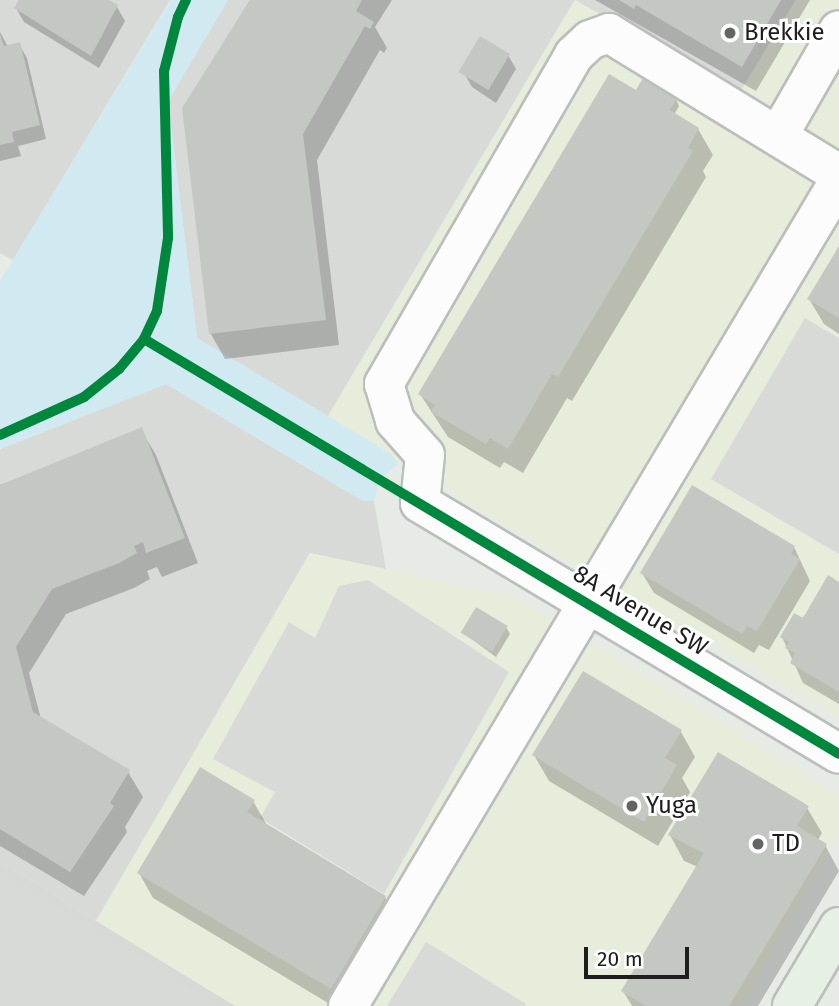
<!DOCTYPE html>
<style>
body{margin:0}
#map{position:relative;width:839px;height:1006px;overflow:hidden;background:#e6ebe6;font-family:"Fira Sans",sans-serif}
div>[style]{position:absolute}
.residential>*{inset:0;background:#d8dad7}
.commercial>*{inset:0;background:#e7eddb}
.religious>*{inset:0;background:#d7d9d7}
.park>*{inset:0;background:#d1e9f0}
.parking>*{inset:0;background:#d8dad8}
.shadow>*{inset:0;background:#0003}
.building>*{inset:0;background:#c4c8c3;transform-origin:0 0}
.roads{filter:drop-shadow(2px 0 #bcbebc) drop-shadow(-2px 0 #bcbebc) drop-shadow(0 2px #bcbebc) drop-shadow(0 -2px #bcbebc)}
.minor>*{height:38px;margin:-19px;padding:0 19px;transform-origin:19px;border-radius:19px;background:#fbfcfb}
.major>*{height:38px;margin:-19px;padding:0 19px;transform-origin:19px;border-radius:19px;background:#e6f0e4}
.cycleway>*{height:10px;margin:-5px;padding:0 5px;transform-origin:5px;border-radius:5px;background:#00873e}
.dots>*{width:19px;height:19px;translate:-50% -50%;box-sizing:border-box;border:4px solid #fff;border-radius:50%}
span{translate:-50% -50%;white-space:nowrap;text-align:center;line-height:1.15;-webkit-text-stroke:6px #fff;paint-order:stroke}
.poi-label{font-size:24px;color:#1d1d1d}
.left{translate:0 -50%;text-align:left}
.street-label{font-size:24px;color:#1d1d1d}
.scale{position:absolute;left:584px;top:947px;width:105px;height:32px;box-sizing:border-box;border:4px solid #1d1d1d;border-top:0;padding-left:9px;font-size:21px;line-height:24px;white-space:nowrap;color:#1d1d1d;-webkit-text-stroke:5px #fff;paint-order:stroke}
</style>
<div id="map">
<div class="residential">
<div style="clip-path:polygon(0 0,170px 0,13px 260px,0 253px)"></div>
<div style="clip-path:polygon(228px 0,796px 0,740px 92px,574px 1px,328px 416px,197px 338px,168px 101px)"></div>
<div style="clip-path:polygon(166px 384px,363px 501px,374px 501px,386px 569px,310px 553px,96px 921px,0 861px,0 449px)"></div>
</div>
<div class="commercial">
<div style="clip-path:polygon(575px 0,740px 92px,796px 0,839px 0,839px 717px,398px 463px,391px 454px,328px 416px)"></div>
<div style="clip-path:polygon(310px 553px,520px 599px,839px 795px,839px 831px,741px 1006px,235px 1006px,96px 921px)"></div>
</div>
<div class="religious">
<div style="clip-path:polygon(0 861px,96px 921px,235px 1006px,0 1006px)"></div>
</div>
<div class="park">
<div style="clip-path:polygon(171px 0,228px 0,168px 101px,197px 338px,391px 454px,398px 463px,380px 480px,374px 501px,363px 501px,166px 384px,0 449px,0 281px)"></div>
</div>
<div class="parking">
<div style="clip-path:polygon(805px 318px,839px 338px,839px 554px,711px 479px)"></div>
<div style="clip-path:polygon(368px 580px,509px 672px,384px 894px,260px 818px,275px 792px,213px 759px,289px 622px,315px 638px,339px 586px)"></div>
<div style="clip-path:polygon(0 874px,219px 1006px,0 1006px)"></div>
<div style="clip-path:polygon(426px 942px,526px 1004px,525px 1006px,387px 1006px)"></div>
</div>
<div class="shadow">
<div style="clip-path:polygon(20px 0,106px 0,117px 7px,125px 21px,99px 68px,24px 22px,16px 8px)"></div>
<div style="clip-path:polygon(250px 0,392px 0,375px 27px,387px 48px,384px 53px,380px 50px,317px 160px,339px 345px,225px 359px,211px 334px,184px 108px)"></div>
<div style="clip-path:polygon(595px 0,810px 0,756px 91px)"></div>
<div style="clip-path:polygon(0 32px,8px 47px,19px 44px,27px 58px,46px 139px,18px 146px,21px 156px,0 161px)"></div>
<div style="clip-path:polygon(508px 55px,516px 69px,496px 103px,472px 87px,464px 73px)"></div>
<div style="clip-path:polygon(637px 93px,676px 99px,679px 106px,674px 115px,698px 129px,713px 155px,703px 171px,706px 177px,572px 401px,567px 398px,523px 473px,504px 462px,500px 468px,448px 437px,420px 394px)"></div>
<div style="clip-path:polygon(839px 249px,839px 334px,824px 324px,809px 299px)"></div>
<div style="clip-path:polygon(141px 430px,156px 455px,198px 563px,162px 577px,157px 567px,147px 571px,150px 579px,134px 588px,66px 614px,29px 673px,41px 719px,128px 772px,143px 797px,125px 827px,127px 832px,84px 896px,0 846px,0 485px)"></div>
<div style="clip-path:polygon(794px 547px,810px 581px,769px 650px,759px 645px,754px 653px,654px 593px,642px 573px)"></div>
<div style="clip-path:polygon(839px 583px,839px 704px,803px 683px,782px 637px)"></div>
<div style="clip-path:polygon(506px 627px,510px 634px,496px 657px,462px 632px)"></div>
<div style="clip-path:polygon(681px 732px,695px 757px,682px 778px,690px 792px,658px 846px,549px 781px,534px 755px)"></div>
<div style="clip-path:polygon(253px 801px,268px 827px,385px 897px,400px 923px,333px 1006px,153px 898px,139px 873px)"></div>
<div style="clip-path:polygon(807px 808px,822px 833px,818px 840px,825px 845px,839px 871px,758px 1006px,632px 1006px,623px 991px,698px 867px,684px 861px,670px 835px)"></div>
</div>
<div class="building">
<div style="clip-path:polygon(19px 0,109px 0,118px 5px,91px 56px,14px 8px)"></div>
<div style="clip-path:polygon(250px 0,362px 0,356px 11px,374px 22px,370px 29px,365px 26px,303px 134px,326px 320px,209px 334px,182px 108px)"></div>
<div style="clip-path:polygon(619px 0,781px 0,742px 67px,636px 5px,634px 9px)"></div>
<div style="clip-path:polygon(0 34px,4px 46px,20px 42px,40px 125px,12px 132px,14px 142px,0 145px)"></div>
<div style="left:480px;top:36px;width:35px;height:42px;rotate:31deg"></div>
<div style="clip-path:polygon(609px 74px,636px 90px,643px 78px,677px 98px,670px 110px,699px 128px,688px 148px,693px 151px,558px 377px,552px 374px,508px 449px,490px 438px,486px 444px,431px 412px,435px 405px,418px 394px)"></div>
<div style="clip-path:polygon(839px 246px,839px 318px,807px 299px)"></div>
<div style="clip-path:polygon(142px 427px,185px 538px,146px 553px,143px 542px,134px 546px,137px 553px,119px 563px,52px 589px,16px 647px,33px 712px,130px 770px,110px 803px,114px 806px,70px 872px,0 829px,0 485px)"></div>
<div style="clip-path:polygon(692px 485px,795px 546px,791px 554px,800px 559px,757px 631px,747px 626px,742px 634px,640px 573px)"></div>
<div style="clip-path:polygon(828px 575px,839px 582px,839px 692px,790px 663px,795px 653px,785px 648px,789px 642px,780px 637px,794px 613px,803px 618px)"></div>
<div style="left:476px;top:607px;width:37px;height:30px;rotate:31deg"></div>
<div style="clip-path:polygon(583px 671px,682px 730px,665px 758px,677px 765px,644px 822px,532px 755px)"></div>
<div style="clip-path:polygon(718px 752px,809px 806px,797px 826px,827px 844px,729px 1006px,646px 1006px,621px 991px,704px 853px,668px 835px)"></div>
<div style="clip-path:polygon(200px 767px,255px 800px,247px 812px,386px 896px,331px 989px,137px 873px)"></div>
</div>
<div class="roads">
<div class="minor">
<div style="left:778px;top:136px;width:122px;rotate:-60.1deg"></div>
<div style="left:839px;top:174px;width:270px;rotate:-148.5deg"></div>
<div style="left:609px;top:33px;width:20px;rotate:160deg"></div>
<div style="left:590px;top:40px;width:22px;rotate:137deg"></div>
<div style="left:574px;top:55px;width:380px;rotate:120deg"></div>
<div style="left:384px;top:384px;width:39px;rotate:73deg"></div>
<div style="left:395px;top:421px;width:45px;rotate:48.6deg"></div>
<div style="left:425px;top:455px;width:48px;rotate:95.9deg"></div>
<div style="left:420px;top:503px;width:488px;rotate:30.9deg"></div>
<div style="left:348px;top:1006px;width:960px;rotate:-59.24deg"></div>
</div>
<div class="major">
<div style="left:792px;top:1006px;width:92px;rotate:-59.3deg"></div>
</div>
</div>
<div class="cycleway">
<div style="left:186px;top:0;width:19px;rotate:115deg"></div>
<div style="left:178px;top:17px;width:56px;rotate:104.5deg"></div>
<div style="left:164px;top:71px;width:167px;rotate:88.6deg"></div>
<div style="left:168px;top:238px;width:74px;rotate:98.6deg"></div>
<div style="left:157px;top:311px;width:31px;rotate:115deg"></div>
<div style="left:144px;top:339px;width:809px;rotate:30.84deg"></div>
<div style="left:0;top:435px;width:92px;rotate:-24.3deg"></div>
<div style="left:84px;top:397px;width:45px;rotate:-38.7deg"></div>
<div style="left:119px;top:369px;width:39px;rotate:-50deg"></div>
</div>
<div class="dots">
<div style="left:730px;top:33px;background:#636563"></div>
<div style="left:632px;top:806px;background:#636563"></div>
<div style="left:758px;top:844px;background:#636563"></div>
</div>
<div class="poi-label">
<span class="left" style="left:744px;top:33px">Brekkie</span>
<span class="left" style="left:646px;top:806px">Yuga</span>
<span class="left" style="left:772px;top:844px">TD</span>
</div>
<div class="street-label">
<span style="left:640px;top:611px;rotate:31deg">8A Avenue SW</span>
</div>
<div class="scale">20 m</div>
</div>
